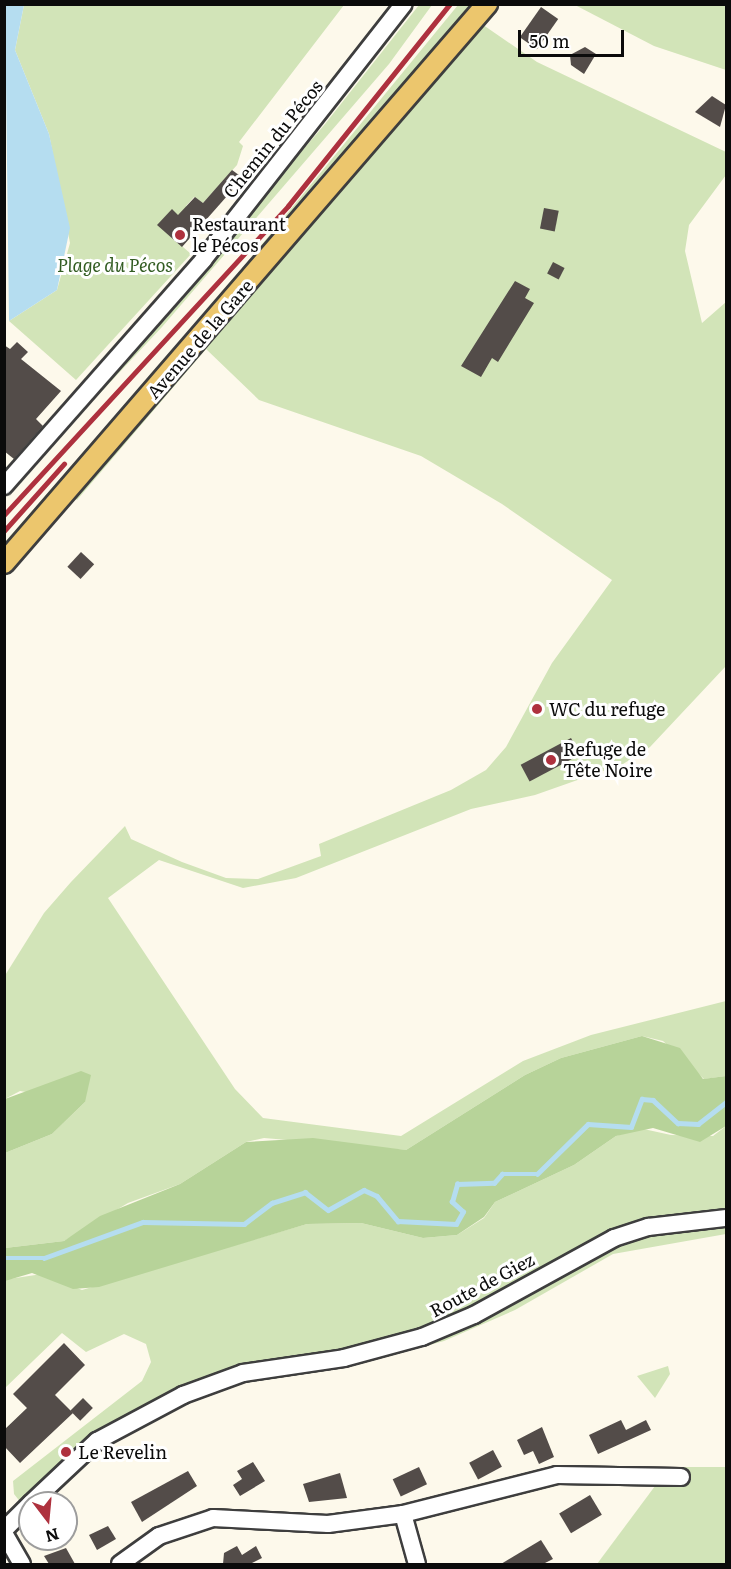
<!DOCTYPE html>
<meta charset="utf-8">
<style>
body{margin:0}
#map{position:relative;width:731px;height:1569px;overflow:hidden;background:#fdf9eb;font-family:Literata,serif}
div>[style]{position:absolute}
.green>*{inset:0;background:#d2e4b8}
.forest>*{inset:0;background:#b7d399}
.water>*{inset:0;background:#b5ddf0}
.stream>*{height:4.5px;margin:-2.25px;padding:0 2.25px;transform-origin:2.25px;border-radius:2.25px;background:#b5ddf0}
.building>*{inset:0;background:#534c49;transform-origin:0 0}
.roads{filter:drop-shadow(2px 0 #3e3e3e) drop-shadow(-2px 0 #3e3e3e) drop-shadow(0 2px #3e3e3e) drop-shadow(0 -2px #3e3e3e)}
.minor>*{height:16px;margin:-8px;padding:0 8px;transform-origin:8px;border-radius:8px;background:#fff}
.major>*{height:20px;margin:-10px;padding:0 10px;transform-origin:10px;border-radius:10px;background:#ecc66d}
.rail>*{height:4.5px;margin:-2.25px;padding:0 2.25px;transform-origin:2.25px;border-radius:2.25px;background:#ae313e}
.dots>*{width:16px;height:16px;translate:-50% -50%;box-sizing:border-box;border:3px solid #fff;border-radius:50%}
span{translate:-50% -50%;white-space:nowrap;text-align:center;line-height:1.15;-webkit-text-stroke:6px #fff;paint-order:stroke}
.street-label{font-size:18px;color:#0b0b0b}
.poi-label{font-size:18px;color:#0b0b0b}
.left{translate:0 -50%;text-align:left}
.park-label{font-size:18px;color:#325c22;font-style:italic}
.frame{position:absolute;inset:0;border:6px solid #0b0b0b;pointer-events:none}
.north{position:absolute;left:18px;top:1491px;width:60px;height:60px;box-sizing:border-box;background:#fff;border:2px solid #9d9d9d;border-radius:50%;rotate:164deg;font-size:16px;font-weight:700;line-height:24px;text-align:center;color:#0b0b0b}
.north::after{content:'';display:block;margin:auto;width:21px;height:27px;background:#ae313e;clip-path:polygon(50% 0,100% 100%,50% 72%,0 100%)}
.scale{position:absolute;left:518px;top:30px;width:106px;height:27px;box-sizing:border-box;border:3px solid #0b0b0b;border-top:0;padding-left:8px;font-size:18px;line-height:21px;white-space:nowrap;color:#0b0b0b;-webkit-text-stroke:4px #fff;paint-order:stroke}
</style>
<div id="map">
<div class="green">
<div style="clip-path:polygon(24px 5px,344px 5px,239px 142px,243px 146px,237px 165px,203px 203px,194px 197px,186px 206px,191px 211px,158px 225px,191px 254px,76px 380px,9px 321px,57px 290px,70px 243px,49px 134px,15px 50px)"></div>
<div style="clip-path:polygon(419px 5px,432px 5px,389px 64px,162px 327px,41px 456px,325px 124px)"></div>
<div style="clip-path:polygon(458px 5px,487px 5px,476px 20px,537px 62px,726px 152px,726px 175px,689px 225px,685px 251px,702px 323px,726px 302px,726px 666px,650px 747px,623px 764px,535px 795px,471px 809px,296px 878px,243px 888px,159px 860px,108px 898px,235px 1089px,263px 1118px,401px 1136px,523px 1061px,591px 1035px,726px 1001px,726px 1076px,704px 1079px,663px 1041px,642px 1036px,561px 1058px,525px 1075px,406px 1150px,264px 1138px,246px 1142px,180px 1184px,128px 1203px,64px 1241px,5px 1248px,5px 1153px,52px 1134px,85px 1102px,20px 1091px,5px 1099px,4px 977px,44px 913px,71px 882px,125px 826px,131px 839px,182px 862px,226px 878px,258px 879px,321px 856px,319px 844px,451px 790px,486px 770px,506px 747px,552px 663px,612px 580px,502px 504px,421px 456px,259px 400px,206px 349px,77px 500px,68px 491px,27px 537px,35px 543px,5px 577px,5px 542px,213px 304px)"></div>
<div style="clip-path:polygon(575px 5px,726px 5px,726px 70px,654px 46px)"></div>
<div style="clip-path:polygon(726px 1126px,726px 1234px,613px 1254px,515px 1310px,444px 1341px,345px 1368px,237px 1384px,197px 1400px,178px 1390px,95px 1440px,25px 1508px,14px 1494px,13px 1481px,142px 1381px,151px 1362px,146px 1344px,124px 1334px,86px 1352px,62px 1333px,5px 1388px,4px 1281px,9px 1279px,42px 1274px,82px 1290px,307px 1224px,361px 1223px,423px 1238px,457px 1235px,484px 1218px,495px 1202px,574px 1165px,616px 1136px,639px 1128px,671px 1135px,713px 1136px)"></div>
<div style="clip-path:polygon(668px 1366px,670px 1374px,655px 1398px,637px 1376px)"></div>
<div style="clip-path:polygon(680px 1467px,726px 1467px,726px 1564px,597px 1564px,661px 1478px)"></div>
</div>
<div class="forest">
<div style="clip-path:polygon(642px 1036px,680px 1048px,703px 1079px,726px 1076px,726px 1126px,700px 1142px,653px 1128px,616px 1136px,574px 1165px,495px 1202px,484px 1217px,457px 1235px,423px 1238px,361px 1223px,307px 1224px,99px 1287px,73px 1289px,32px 1273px,5px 1281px,5px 1248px,64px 1241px,100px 1216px,180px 1184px,246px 1142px,313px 1138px,406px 1150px,525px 1075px,561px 1058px)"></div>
<div style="clip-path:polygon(81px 1071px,91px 1075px,85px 1102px,52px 1134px,5px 1153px,5px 1099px)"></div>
</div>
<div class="water">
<div style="clip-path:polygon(5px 4px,24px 5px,15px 50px,49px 134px,70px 228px,57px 290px,9px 321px)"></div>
</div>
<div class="stream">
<div style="left:4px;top:1258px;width:40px"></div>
<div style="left:44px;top:1258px;width:105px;rotate:-20deg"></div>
<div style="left:143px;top:1222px;width:101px;rotate:1.1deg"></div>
<div style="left:244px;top:1224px;width:35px;rotate:-37deg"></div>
<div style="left:272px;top:1203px;width:35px;rotate:-18deg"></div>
<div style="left:305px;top:1192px;width:29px;rotate:38deg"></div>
<div style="left:328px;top:1210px;width:41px;rotate:-29.1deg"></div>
<div style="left:364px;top:1190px;width:14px;rotate:25deg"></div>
<div style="left:377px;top:1196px;width:33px;rotate:50deg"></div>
<div style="left:398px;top:1221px;width:58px;rotate:3deg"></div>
<div style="left:456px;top:1224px;width:14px;rotate:-60deg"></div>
<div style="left:463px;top:1212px;width:15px;rotate:-138deg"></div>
<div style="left:452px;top:1202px;width:19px;rotate:-74deg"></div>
<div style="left:457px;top:1184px;width:37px;rotate:-2deg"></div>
<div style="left:494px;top:1183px;width:12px;rotate:-48deg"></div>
<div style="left:502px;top:1174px;width:35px"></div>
<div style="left:537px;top:1174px;width:71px;rotate:-44.4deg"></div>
<div style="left:588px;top:1124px;width:43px;rotate:4deg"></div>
<div style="left:631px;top:1127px;width:30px;rotate:-69deg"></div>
<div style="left:642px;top:1099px;width:11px;rotate:5deg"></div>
<div style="left:653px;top:1100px;width:34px;rotate:43deg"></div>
<div style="left:678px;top:1123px;width:20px;rotate:3deg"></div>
<div style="left:698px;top:1124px;width:36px;rotate:-38deg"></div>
</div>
<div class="building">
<div style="left:541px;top:7px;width:21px;height:37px;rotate:35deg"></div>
<div style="clip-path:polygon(585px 47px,596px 54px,584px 74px,571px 65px,570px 55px)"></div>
<div style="clip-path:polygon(712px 96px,726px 105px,720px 127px,695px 112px)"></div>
<div style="clip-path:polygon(232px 170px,243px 178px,182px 247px,157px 225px,172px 209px,178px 215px,195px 197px,203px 203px)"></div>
<div style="left:544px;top:208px;width:15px;height:21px;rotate:11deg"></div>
<div style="left:553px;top:262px;width:13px;height:13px;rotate:27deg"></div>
<div style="clip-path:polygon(515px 281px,530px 289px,525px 298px,534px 303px,498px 362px,492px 358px,481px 377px,461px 366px)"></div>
<div style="clip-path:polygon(17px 342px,28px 352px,21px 359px,61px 391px,36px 419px,43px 426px,14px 459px,4px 451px,4px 345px,10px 349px)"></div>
<div style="left:81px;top:552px;width:18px;height:20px;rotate:43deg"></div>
<div style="left:571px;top:738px;width:19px;height:57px;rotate:62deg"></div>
<div style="clip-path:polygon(64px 1343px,85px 1365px,55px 1395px,73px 1413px,20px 1463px,4px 1446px,4px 1430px,27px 1408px,13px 1394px)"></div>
<div style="left:83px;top:1398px;width:14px;height:18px;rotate:45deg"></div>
<div style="clip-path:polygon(621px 1420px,626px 1430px,646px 1420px,651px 1430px,598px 1454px,589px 1435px)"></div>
<div style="clip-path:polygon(542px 1427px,554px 1457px,539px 1464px,533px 1451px,524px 1455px,517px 1440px)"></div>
<div style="left:493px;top:1450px;width:19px;height:27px;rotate:62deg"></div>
<div style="clip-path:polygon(253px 1462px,265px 1481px,240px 1496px,233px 1485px,242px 1479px,237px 1471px)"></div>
<div style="left:419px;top:1467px;width:19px;height:29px;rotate:65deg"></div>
<div style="clip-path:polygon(188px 1471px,197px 1486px,142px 1522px,131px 1502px)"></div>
<div style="clip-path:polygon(340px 1473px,347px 1498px,309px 1502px,303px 1484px)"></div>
<div style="left:590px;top:1495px;width:23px;height:36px;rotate:59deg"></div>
<div style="clip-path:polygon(108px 1526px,116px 1539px,97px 1550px,89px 1535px)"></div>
<div style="clip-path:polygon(541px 1540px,553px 1559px,543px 1564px,501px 1564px)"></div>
<div style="clip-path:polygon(237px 1546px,242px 1555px,256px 1546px,262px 1558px,250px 1564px,223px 1564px,224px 1553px)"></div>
<div style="clip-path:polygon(66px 1548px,75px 1564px,49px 1564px,44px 1556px)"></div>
</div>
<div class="roads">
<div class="minor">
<div style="left:4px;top:486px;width:301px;rotate:-48.6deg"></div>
<div style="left:203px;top:260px;width:325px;rotate:-51.9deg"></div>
<div style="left:31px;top:1503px;width:91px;rotate:-43.2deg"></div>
<div style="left:97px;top:1441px;width:98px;rotate:-28.1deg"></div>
<div style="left:183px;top:1395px;width:64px;rotate:-20.1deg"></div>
<div style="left:243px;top:1373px;width:102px;rotate:-8.4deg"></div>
<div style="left:344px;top:1358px;width:81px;rotate:-15.1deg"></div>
<div style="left:422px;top:1337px;width:56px;rotate:-22.9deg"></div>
<div style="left:474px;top:1315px;width:160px;rotate:-28.8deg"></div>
<div style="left:614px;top:1238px;width:36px;rotate:-18deg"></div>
<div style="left:648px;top:1227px;width:79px;rotate:-6.6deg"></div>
<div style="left:403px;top:1514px;width:159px;rotate:-14.2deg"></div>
<div style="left:557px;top:1475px;width:124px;rotate:0.9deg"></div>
<div style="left:4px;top:1530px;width:37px;rotate:-45deg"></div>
<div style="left:4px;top:1533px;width:36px;rotate:60deg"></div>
<div style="left:120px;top:1564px;width:48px;rotate:-35.7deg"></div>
<div style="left:159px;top:1536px;width:57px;rotate:-18.4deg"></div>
<div style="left:213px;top:1518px;width:115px;rotate:3deg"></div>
<div style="left:328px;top:1524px;width:76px;rotate:-7.6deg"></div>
<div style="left:403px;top:1514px;width:52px;rotate:74.4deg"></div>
</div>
<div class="major">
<div style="left:4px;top:563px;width:739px;rotate:-49.17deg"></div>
</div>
</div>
<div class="rail">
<div style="left:4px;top:515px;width:420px;rotate:-47.4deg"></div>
<div style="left:288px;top:206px;width:259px;rotate:-51.3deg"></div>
<div style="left:4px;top:531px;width:90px;rotate:-48.2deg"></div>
</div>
<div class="dots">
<div style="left:180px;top:235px;background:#ae313e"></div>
<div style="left:537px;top:709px;background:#ae313e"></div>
<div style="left:551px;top:760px;background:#ae313e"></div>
<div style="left:66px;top:1452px;background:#ae313e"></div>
</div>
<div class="street-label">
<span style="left:273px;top:139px;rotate:-51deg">Chemin du Pécos</span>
<span style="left:200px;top:339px;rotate:-49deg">Avenue de la Gare</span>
<span style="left:482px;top:1285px;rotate:-28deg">Route de Giez</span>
</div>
<div class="poi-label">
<span class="left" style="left:192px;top:235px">Restaurant<br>le Pécos</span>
<span class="left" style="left:549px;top:709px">WC du refuge</span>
<span class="left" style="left:563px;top:760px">Refuge de<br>Tête Noire</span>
<span class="left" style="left:78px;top:1452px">Le Revelin</span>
</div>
<div class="park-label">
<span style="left:115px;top:265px">Plage du Pécos</span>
</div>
<div class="frame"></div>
<div class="north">N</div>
<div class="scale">50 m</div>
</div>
